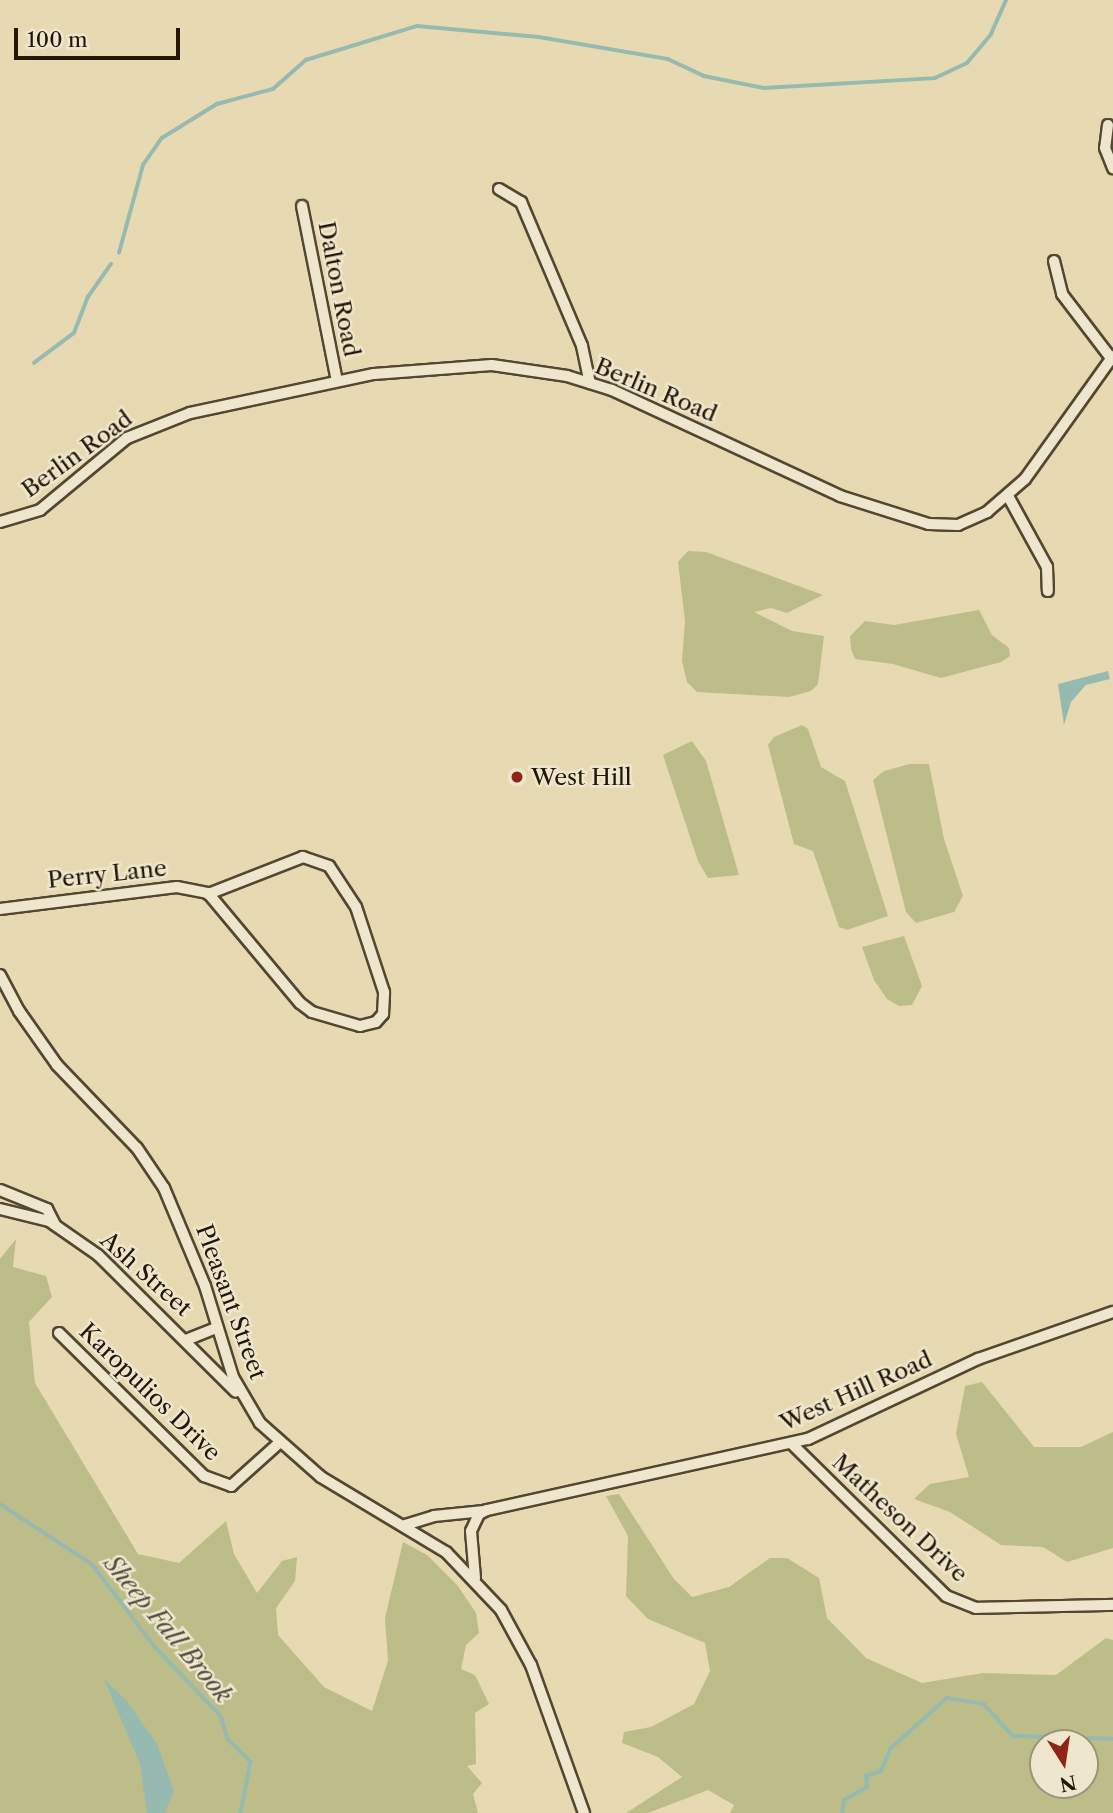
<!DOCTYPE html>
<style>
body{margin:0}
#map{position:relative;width:1113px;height:1813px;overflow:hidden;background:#e7dab2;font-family:"Libre Caslon Text",serif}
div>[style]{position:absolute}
.green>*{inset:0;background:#bcbd88}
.water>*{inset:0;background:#97bab0}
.stream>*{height:3.5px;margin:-1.75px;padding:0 1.75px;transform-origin:1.75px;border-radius:1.75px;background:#97bab0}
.roads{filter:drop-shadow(2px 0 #544731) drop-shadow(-2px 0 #544731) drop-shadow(0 2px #544731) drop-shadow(0 -2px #544731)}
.minor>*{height:10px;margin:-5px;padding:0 5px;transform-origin:5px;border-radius:5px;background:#efe7cd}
.dots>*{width:19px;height:19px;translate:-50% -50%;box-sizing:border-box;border:4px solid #efe7cd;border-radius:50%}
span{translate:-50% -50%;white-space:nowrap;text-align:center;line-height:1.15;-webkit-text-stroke:5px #efe7cd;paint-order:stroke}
.street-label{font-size:23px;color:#231606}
.poi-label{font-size:23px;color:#231606}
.left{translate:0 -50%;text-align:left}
.water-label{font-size:24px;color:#4c4f42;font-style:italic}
.north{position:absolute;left:1029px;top:1729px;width:70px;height:70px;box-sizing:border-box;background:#efe7cd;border:2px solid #9d937d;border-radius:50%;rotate:168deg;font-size:19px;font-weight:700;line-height:28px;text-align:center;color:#231606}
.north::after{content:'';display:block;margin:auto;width:24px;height:32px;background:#8f2418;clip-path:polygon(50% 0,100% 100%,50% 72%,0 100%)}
.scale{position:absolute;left:14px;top:28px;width:166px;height:32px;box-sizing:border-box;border:4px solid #231606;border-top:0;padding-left:9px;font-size:21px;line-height:24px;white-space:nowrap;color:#231606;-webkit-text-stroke:5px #efe7cd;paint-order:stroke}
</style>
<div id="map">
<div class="green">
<div style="clip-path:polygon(688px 551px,706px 552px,823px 595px,787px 613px,771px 608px,754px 612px,792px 631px,824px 636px,818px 684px,811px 691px,789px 697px,697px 692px,687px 682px,682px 661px,685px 621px,678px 562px)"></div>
<div style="clip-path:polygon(979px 610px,992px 635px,1009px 648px,1010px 656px,1001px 662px,941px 678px,893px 664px,855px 659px,851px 649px,850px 636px,865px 621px,894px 625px)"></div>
<div style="clip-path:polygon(802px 725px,808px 729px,821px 767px,845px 781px,888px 916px,847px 930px,839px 927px,813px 851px,794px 844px,768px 745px,774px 737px)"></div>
<div style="clip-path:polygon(692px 741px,706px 761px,739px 875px,708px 878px,698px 861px,663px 755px)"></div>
<div style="clip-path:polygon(910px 764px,929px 764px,944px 839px,963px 896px,954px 912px,916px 923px,906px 912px,873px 780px,884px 771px)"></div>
<div style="clip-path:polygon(904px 936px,922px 986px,912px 1005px,899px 1006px,887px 999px,874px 980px,862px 947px)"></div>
<div style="clip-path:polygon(16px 1239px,13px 1267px,46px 1276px,52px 1297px,29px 1322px,35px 1383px,138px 1554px,179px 1563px,226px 1521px,234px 1554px,257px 1593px,282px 1561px,297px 1557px,295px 1581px,276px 1608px,278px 1635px,324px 1687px,372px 1711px,388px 1661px,385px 1618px,403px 1542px,427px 1555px,458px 1586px,476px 1613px,479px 1633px,466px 1645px,461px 1669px,475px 1675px,489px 1704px,475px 1713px,476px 1764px,467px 1766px,482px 1783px,473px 1794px,478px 1813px,0 1813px,0 1259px)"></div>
<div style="clip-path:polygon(982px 1382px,1034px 1447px,1081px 1447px,1113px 1432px,1113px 1548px,1067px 1562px,1043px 1547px,1001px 1545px,950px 1512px,914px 1499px,930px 1484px,969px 1477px,956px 1434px,965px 1386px)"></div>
<div style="clip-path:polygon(evenodd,619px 1494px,674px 1579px,692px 1597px,729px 1587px,770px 1558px,787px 1558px,819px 1578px,827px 1618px,866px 1658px,922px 1683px,983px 1673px,1056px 1675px,1106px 1638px,1113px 1640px,1113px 1813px,730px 1813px,734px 1805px,708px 1790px,648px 1813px,626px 1813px,682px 1777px,658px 1757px,622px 1743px,624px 1732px,651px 1727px,694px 1704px,710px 1671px,705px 1643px,648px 1619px,626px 1596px,628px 1536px,606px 1496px,619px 1494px,1043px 1743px,1085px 1743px,1085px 1785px,1043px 1785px,1043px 1743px)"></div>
</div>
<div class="water">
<div style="clip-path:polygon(1108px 671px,1110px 679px,1086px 685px,1071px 702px,1064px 725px,1058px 684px)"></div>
<div style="clip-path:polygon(104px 1679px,126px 1700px,157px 1744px,174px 1791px,165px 1813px,147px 1813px,140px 1764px)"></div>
</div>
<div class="stream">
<div style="left:119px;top:253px;width:91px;rotate:-74.7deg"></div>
<div style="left:143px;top:165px;width:33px;rotate:-55deg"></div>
<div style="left:162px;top:138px;width:65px;rotate:-31.7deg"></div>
<div style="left:217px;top:104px;width:58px;rotate:-15deg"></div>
<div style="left:273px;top:89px;width:44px;rotate:-41.3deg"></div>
<div style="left:306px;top:60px;width:116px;rotate:-17deg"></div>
<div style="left:417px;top:26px;width:122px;rotate:5.2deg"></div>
<div style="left:539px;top:37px;width:131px;rotate:9.7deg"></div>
<div style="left:668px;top:59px;width:40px;rotate:25deg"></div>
<div style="left:704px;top:76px;width:61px;rotate:11.3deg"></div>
<div style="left:764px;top:88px;width:171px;rotate:-3.3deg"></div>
<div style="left:935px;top:78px;width:35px;rotate:-25deg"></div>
<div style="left:967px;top:63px;width:38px;rotate:-50deg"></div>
<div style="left:991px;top:34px;width:37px;rotate:-66deg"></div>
<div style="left:34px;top:363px;width:50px;rotate:-36.9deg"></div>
<div style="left:74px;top:333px;width:39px;rotate:-69deg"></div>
<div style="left:88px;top:297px;width:40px;rotate:-55.1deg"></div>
<div style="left:0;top:1504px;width:110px;rotate:33.1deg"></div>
<div style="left:92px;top:1564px;width:106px;rotate:52.7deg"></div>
<div style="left:156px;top:1648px;width:94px;rotate:46.3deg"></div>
<div style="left:221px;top:1716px;width:24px;rotate:73deg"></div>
<div style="left:228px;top:1739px;width:33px;rotate:45deg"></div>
<div style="left:251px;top:1762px;width:52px;rotate:101.1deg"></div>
<div style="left:842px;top:1813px;width:13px;rotate:-81deg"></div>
<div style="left:844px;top:1800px;width:26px;rotate:-29deg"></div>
<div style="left:867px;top:1787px;width:11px;rotate:-95deg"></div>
<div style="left:866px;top:1776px;width:16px;rotate:-18deg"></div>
<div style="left:881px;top:1771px;width:25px;rotate:-67deg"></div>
<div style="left:891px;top:1748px;width:75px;rotate:-41.8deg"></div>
<div style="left:947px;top:1698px;width:37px;rotate:9deg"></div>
<div style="left:984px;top:1704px;width:43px;rotate:47.8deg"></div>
<div style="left:1013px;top:1736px;width:100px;rotate:1.7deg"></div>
</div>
<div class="roads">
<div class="minor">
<div style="left:1108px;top:125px;width:23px;rotate:97deg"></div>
<div style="left:1105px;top:148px;width:22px;rotate:68deg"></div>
<div style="left:499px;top:189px;width:26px;rotate:31deg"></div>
<div style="left:521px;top:202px;width:156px;rotate:67deg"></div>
<div style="left:582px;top:346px;width:38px;rotate:78deg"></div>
<div style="left:302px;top:206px;width:178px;rotate:78.7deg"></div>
<div style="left:1054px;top:261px;width:34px;rotate:76deg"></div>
<div style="left:1062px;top:294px;width:81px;rotate:52.6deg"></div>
<div style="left:1008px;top:496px;width:81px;rotate:61.2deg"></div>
<div style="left:1047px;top:567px;width:24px;rotate:88deg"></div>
<div style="left:0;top:522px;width:42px;rotate:-16.7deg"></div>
<div style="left:40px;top:510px;width:113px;rotate:-39.6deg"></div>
<div style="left:127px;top:438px;width:68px;rotate:-21.6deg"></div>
<div style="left:190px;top:413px;width:188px;rotate:-12deg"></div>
<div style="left:374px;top:374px;width:118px;rotate:-4.4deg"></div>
<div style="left:492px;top:365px;width:76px;rotate:8.3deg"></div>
<div style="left:567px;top:376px;width:47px;rotate:17.3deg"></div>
<div style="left:612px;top:390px;width:251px;rotate:24.9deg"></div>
<div style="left:840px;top:496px;width:93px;rotate:17.5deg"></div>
<div style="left:929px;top:524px;width:29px;rotate:2deg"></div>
<div style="left:958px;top:525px;width:32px;rotate:-24deg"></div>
<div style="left:987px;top:512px;width:50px;rotate:-41deg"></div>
<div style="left:1025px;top:479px;width:151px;rotate:-54.4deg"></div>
<div style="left:0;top:909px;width:178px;rotate:-7.1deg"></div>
<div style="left:177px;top:887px;width:32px;rotate:11deg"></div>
<div style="left:208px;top:893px;width:143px;rotate:50.1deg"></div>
<div style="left:300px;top:1003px;width:15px;rotate:37deg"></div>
<div style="left:312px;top:1012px;width:50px;rotate:16.3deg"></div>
<div style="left:360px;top:1026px;width:16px;rotate:-14deg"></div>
<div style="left:376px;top:1022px;width:11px;rotate:-49deg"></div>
<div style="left:383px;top:1014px;width:22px;rotate:-87deg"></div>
<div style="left:384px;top:992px;width:89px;rotate:-108.2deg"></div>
<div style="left:356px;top:907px;width:49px;rotate:-123.4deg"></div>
<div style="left:329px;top:866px;width:28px;rotate:-161deg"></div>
<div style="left:303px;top:857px;width:102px;rotate:158.7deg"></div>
<div style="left:0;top:975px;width:41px;rotate:62.2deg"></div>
<div style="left:19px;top:1011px;width:66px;rotate:54.9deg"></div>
<div style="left:57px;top:1065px;width:115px;rotate:46.1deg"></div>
<div style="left:137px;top:1148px;width:48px;rotate:56deg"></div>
<div style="left:164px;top:1188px;width:106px;rotate:67.3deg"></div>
<div style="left:205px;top:1286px;width:95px;rotate:72.9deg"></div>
<div style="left:233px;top:1377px;width:53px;rotate:59.6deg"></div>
<div style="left:260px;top:1423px;width:81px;rotate:41.5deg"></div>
<div style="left:321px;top:1477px;width:146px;rotate:31deg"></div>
<div style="left:446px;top:1552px;width:80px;rotate:46.5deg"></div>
<div style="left:501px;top:1610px;width:63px;rotate:61.4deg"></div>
<div style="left:531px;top:1665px;width:157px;rotate:70.3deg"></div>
<div style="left:0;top:1190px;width:51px;rotate:22deg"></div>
<div style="left:47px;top:1209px;width:18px;rotate:63deg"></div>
<div style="left:0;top:1209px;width:50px;rotate:13.8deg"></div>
<div style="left:49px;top:1221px;width:60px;rotate:34.8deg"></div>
<div style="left:98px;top:1255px;width:194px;rotate:44.8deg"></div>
<div style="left:59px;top:1333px;width:204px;rotate:44.6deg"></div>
<div style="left:204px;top:1476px;width:29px;rotate:20deg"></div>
<div style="left:231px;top:1486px;width:66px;rotate:-41.9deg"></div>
<div style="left:186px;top:1340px;width:32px;rotate:-22deg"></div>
<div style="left:792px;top:1444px;width:216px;rotate:44.6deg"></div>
<div style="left:946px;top:1596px;width:32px;rotate:22deg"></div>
<div style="left:976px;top:1608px;width:137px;rotate:-1.3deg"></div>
<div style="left:405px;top:1525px;width:30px;rotate:-17deg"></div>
<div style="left:434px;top:1516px;width:50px;rotate:-5.7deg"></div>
<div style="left:475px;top:1578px;width:47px;rotate:-94.9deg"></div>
<div style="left:471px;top:1531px;width:19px;rotate:-65deg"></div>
<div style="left:479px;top:1514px;width:9px;rotate:-27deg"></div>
<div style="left:487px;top:1510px;width:329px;rotate:-12.5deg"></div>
<div style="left:808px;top:1439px;width:188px;rotate:-25.2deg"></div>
<div style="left:978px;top:1359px;width:143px;rotate:-19.2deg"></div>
</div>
</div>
<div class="dots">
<div style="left:517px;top:777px;background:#8f2418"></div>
</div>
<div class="street-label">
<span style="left:339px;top:289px;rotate:79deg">Dalton Road</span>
<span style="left:656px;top:390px;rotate:23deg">Berlin Road</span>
<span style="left:77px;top:454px;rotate:-36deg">Berlin Road</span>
<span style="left:107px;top:874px;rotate:-6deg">Perry Lane</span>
<span style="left:146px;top:1274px;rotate:42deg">Ash Street</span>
<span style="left:231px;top:1302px;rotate:70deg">Pleasant Street</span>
<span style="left:856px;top:1391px;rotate:-24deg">West Hill Road</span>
<span style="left:150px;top:1392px;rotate:44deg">Karopulios Drive</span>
<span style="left:900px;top:1518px;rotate:43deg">Matheson Drive</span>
</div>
<div class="poi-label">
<span class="left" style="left:531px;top:777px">West Hill</span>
</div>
<div class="water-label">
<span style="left:168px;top:1629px;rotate:50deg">Sheep Fall Brook</span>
</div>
<div class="north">N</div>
<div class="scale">100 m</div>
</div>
